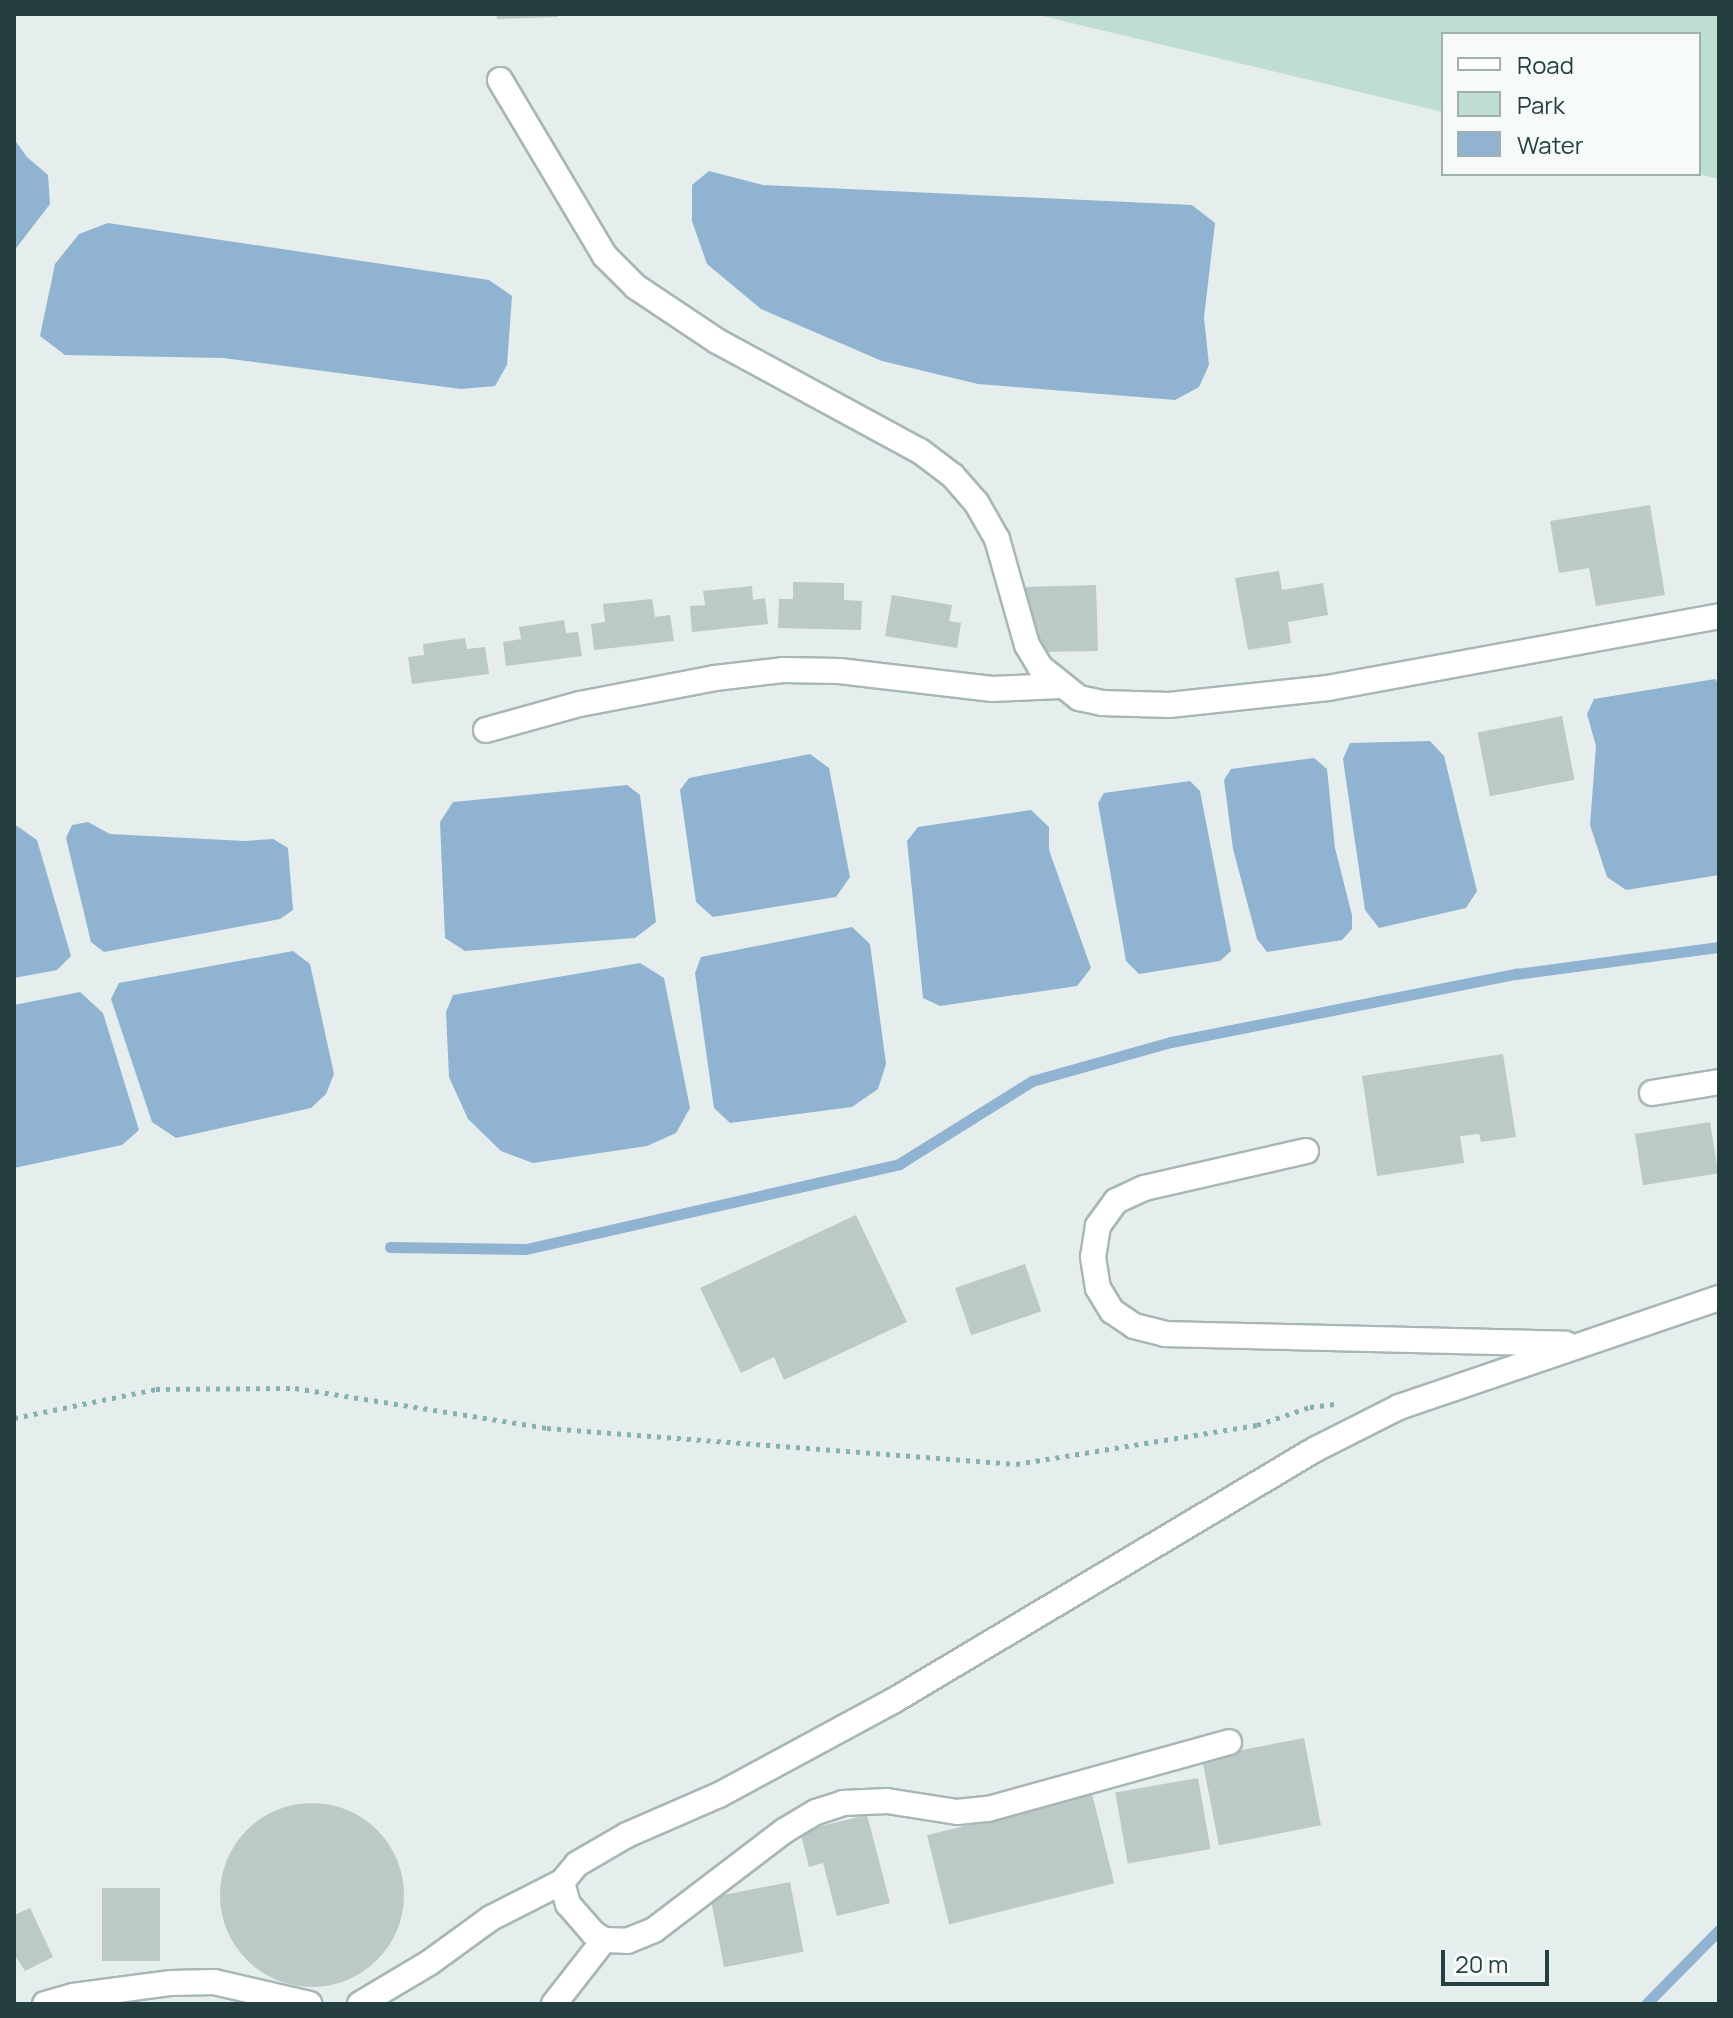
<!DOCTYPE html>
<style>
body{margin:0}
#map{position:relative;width:1733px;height:2018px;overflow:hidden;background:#e5eeed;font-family:Manrope,sans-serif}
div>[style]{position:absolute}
.green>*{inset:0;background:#bfded1}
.water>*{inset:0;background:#90b3d1}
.stream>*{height:11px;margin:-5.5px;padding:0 5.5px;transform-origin:5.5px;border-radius:5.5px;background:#90b3d1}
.building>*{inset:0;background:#bbc9c7;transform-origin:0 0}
.round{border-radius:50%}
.path>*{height:5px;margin-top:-2.5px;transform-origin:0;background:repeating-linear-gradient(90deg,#87b1b0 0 4px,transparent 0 10px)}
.roads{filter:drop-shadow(2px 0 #a8b6b6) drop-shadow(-2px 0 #a8b6b6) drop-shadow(0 2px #a8b6b6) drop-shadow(0 -2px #a8b6b6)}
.minor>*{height:24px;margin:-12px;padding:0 12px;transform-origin:12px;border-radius:12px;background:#fff}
span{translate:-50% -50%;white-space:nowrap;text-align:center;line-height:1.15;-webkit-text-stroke:8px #f6faf9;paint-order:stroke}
.frame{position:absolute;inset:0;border:16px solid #253f40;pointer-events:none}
.legend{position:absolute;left:1441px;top:32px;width:260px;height:144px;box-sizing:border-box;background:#f6faf9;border:2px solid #a2afaf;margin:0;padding:10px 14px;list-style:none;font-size:24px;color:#253f40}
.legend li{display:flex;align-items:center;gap:16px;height:40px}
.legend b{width:40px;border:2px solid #a2afaf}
.scale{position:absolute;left:1441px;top:1950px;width:108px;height:36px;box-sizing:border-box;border:4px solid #253f40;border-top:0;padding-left:10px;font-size:24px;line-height:28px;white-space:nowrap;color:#253f40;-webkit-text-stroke:6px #f6faf9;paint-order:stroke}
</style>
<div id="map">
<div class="green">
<div style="clip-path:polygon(1034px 14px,1719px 14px,1719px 179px,1699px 174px,1699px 34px,1443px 34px,1443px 112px)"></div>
</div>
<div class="water">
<div style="clip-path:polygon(14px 139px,27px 157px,48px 175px,50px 204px,14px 251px)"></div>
<div style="clip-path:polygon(709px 171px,763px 185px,1192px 205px,1215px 223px,1204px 318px,1209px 365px,1199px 387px,1175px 400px,978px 384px,882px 361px,761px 309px,707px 264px,692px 221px,692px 185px)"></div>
<div style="clip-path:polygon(108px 223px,489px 280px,512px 296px,507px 365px,495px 386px,461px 389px,223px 358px,65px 355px,40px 336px,55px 264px,79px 234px)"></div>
<div style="clip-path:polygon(1715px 679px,1719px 684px,1719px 875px,1626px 890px,1607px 877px,1590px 825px,1596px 746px,1587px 714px,1594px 699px)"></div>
<div style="clip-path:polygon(1430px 741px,1444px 756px,1477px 891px,1466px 908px,1379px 928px,1365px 910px,1343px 759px,1350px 743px)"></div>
<div style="clip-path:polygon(810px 754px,829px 768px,850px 877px,836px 897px,713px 917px,696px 902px,680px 790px,689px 778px)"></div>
<div style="clip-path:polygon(1314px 758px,1327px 769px,1335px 848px,1352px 915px,1352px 929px,1342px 940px,1267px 952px,1257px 939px,1233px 849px,1224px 780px,1231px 769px)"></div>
<div style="clip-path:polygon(1190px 781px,1200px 791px,1231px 951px,1220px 961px,1139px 974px,1126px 961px,1098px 803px,1104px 793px)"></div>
<div style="clip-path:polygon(627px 785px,640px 795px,656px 922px,635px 938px,465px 951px,445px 938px,440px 822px,453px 802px)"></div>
<div style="clip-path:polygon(1031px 810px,1049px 827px,1049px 850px,1091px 968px,1077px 986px,940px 1006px,923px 998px,907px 841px,918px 827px)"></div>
<div style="clip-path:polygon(88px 822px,110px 834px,245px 841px,273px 839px,288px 848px,293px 910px,280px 919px,104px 952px,91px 942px,66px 838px,72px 825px)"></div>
<div style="clip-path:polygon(14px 824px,37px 840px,71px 956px,57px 970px,14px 978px)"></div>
<div style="clip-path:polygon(852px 927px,870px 944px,886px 1064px,878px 1089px,852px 1107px,730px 1123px,714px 1108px,695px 973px,701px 957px)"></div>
<div style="clip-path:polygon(293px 951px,310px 964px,334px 1074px,326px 1094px,311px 1108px,176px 1138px,152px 1122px,111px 999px,119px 983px)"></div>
<div style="clip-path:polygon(640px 963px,664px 978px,690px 1108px,676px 1133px,647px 1146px,533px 1163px,501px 1151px,468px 1119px,449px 1077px,446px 1012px,453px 995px)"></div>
<div style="clip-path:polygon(80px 992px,103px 1013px,139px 1130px,122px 1145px,14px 1168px,14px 1005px)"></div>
</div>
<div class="stream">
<div style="left:390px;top:1247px;width:136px;rotate:0.8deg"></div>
<div style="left:526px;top:1249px;width:383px;rotate:-12.8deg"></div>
<div style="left:899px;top:1164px;width:157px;rotate:-32deg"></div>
<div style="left:1032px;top:1081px;width:144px;rotate:-15.7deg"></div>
<div style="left:1171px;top:1042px;width:352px;rotate:-11.2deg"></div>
<div style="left:1516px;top:974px;width:205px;rotate:-7.6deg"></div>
<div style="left:1646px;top:2004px;width:104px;rotate:-45.4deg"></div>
</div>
<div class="building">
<div style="clip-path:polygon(496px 14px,558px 14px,558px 17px,497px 19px)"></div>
<div style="clip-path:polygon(1650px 505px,1665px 595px,1596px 606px,1589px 568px,1559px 573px,1550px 521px)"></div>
<div style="clip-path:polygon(1279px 571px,1282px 590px,1323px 583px,1328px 615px,1288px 622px,1291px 643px,1248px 650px,1235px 578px)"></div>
<div style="clip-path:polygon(793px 582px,844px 583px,844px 600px,862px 601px,861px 630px,778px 628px,779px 599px,793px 599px)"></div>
<div style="clip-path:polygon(1096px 585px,1098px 651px,1036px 652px,1035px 628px,1026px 628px,1025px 587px)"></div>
<div style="clip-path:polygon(752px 586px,753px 600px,765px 598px,768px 624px,692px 632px,690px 606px,705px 605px,703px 591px)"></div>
<div style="clip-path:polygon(892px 595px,952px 605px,949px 621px,961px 623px,957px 648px,885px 636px)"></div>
<div style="clip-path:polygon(652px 599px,655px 617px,670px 615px,674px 641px,594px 650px,591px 624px,605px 622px,603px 604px)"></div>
<div style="clip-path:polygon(564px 620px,566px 633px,578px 632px,582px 656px,506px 666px,503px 642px,521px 639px,519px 627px)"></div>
<div style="clip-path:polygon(465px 638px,467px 649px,485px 647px,489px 674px,412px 684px,408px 657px,424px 655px,423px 644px)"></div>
<div style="left:1562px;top:716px;width:65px;height:86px;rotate:79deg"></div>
<div style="clip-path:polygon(1503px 1054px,1516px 1137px,1481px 1142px,1479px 1134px,1460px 1136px,1464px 1163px,1377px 1176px,1362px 1076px)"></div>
<div style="left:1710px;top:1122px;width:52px;height:76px;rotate:81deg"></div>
<div style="clip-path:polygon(856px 1215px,907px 1322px,784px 1380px,774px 1357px,741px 1373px,700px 1288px)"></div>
<div style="left:1025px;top:1264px;width:50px;height:74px;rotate:71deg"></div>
<div style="left:1304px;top:1738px;width:89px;height:104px;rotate:79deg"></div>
<div style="left:1198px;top:1778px;width:72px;height:84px;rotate:80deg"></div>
<div style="left:1092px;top:1794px;width:92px;height:170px;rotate:76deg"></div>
<div class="round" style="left:220px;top:1803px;width:184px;height:184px"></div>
<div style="clip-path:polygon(867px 1815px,890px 1903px,837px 1916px,823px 1863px,809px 1867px,800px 1831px)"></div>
<div style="left:790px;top:1882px;width:71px;height:81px;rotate:79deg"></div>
<div style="left:102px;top:1888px;width:58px;height:73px"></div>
<div style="clip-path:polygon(30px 1908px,53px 1957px,25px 1971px,14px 1954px,14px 1915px)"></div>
</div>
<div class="path">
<div style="left:14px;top:1418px;width:145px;rotate:-11.5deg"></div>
<div style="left:156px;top:1389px;width:139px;rotate:-0.4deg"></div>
<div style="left:295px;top:1388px;width:255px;rotate:9deg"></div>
<div style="left:547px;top:1428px;width:470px;rotate:4.4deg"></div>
<div style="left:1016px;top:1464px;width:244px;rotate:-9.2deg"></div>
<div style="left:1257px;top:1425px;width:56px;rotate:-18.8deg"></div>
<div style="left:1310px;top:1407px;width:25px;rotate:-7deg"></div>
</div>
<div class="roads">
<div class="minor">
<div style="left:500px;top:80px;width:205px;rotate:59.2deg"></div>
<div style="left:605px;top:256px;width:44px;rotate:45deg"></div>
<div style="left:636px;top:287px;width:97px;rotate:33.7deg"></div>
<div style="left:717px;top:341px;width:231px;rotate:28.5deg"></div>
<div style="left:920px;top:451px;width:41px;rotate:37.1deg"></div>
<div style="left:953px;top:476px;width:35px;rotate:49deg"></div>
<div style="left:976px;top:502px;width:43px;rotate:60.4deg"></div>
<div style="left:997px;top:539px;width:110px;rotate:74.2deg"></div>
<div style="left:1027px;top:645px;width:26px;rotate:59deg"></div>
<div style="left:1040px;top:667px;width:50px;rotate:38.5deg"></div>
<div style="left:1079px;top:698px;width:24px;rotate:12deg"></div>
<div style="left:1102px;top:703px;width:67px;rotate:1.7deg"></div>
<div style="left:1169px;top:705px;width:160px;rotate:-6.1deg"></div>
<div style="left:1328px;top:688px;width:398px;rotate:-10.4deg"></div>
<div style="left:486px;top:730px;width:98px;rotate:-15.5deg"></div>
<div style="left:580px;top:704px;width:137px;rotate:-10.9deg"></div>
<div style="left:715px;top:678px;width:68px;rotate:-6.7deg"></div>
<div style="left:783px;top:670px;width:56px;rotate:1deg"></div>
<div style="left:839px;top:671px;width:154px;rotate:6.7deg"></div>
<div style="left:992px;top:689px;width:68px;rotate:-2.5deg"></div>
<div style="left:1652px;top:1093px;width:68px;rotate:-9.3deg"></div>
<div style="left:1306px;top:1151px;width:166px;rotate:167.1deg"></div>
<div style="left:1144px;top:1188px;width:31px;rotate:155deg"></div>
<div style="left:1116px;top:1201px;width:31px;rotate:126deg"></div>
<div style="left:1098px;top:1226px;width:31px;rotate:99deg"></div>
<div style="left:1093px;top:1257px;width:31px;rotate:81deg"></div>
<div style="left:1098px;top:1288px;width:27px;rotate:59deg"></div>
<div style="left:1112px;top:1311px;width:27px;rotate:34deg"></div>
<div style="left:1134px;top:1326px;width:32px;rotate:14deg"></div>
<div style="left:1165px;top:1334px;width:401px;rotate:1.4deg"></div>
<div style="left:562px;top:1882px;width:23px;rotate:75deg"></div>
<div style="left:568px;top:1904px;width:38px;rotate:49deg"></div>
<div style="left:593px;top:1933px;width:13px;rotate:32deg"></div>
<div style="left:604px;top:1940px;width:23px;rotate:2deg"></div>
<div style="left:627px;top:1941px;width:29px;rotate:-22deg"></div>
<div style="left:654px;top:1930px;width:163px;rotate:-37.3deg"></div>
<div style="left:784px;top:1831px;width:37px;rotate:-31deg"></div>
<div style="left:816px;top:1812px;width:28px;rotate:-18deg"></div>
<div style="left:843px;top:1803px;width:44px;rotate:-2.6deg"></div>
<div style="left:887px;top:1801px;width:71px;rotate:8.9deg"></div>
<div style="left:957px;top:1812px;width:31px;rotate:-6deg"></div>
<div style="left:988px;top:1809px;width:250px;rotate:-15.5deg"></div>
<div style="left:45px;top:2004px;width:29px;rotate:-16deg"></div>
<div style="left:73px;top:1996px;width:99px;rotate:-7.6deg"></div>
<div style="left:171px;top:1983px;width:43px;rotate:-1.3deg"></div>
<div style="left:214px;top:1982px;width:98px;rotate:13deg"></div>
<div style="left:360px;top:2004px;width:80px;rotate:-30.7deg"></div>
<div style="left:429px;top:1963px;width:77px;rotate:-36deg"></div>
<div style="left:491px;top:1918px;width:80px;rotate:-26.9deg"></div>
<div style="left:562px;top:1882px;width:23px;rotate:-50deg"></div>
<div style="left:577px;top:1864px;width:58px;rotate:-30.1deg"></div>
<div style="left:627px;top:1835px;width:100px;rotate:-23.5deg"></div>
<div style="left:719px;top:1795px;width:198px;rotate:-28.4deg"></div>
<div style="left:893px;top:1701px;width:492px;rotate:-30.8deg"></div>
<div style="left:1316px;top:1449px;width:93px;rotate:-26.8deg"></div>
<div style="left:1399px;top:1407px;width:338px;rotate:-18.8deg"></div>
<div style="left:554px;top:2004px;width:81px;rotate:-52deg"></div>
</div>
</div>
<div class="frame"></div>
<ul class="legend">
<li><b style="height:10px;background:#fff"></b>Road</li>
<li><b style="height:22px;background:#bfded1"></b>Park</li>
<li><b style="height:22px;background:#90b3d1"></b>Water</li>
</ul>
<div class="scale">20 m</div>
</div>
